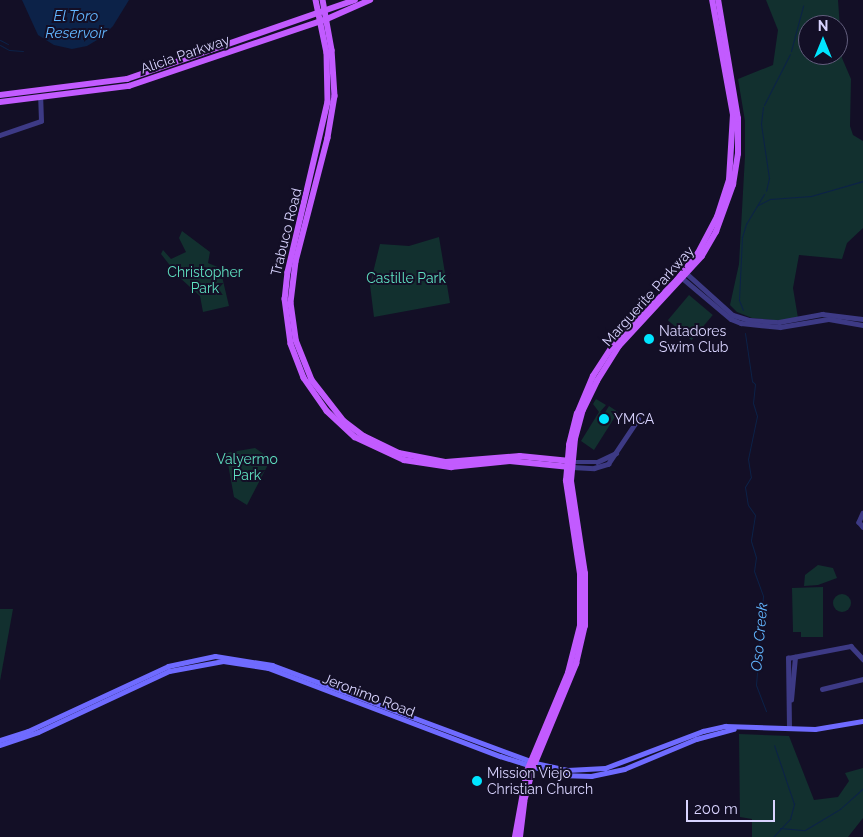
<!DOCTYPE html>
<style>
body{margin:0}
#map{position:relative;width:863px;height:837px;overflow:hidden;background:#130f26;font-family:Raleway,sans-serif}
div>[style]{position:absolute}
.green>*{inset:0;background:#12302f;transform-origin:0 0}
.round{border-radius:50%}
.water>*{inset:0;background:#0c2248}
.stream>*{height:1px;margin:-0.5px;padding:0 0.5px;transform-origin:0.5px;border-radius:0.5px;background:#0c2248}
.tertiary>*{height:4.5px;margin:-2.25px;padding:0 2.25px;transform-origin:2.25px;border-radius:2.25px;background:#3d3a85}
.secondary>*{height:5px;margin:-2.5px;padding:0 2.5px;transform-origin:2.5px;border-radius:2.5px;background:#6f6bff}
.primary>*{height:5.5px;margin:-2.75px;padding:0 2.75px;transform-origin:2.75px;border-radius:2.75px;background:#c25bff}
.dots>*{width:14px;height:14px;translate:-50% -50%;box-sizing:border-box;border:2px solid #130f26;border-radius:50%}
span{translate:-50% -50%;white-space:nowrap;text-align:center;line-height:1.15;-webkit-text-stroke:4px #130f26;paint-order:stroke}
.street-label{font-size:14px;color:#d9d4ff}
.park-label{font-size:14px;color:#5fe0c0}
.poi-label{font-size:14px;color:#d9d4ff}
.left{translate:0 -50%;text-align:left}
.water-label{font-size:15px;color:#62b6ff;font-style:italic}
.north{position:absolute;left:798px;top:15px;width:50px;height:50px;box-sizing:border-box;background:#130f26;border:1px solid #625e7d;border-radius:50%;rotate:0deg;font-size:14px;font-weight:700;line-height:20px;text-align:center;color:#d9d4ff}
.north::after{content:'';display:block;margin:auto;width:18px;height:22px;background:#00e5ff;clip-path:polygon(50% 0,100% 100%,50% 72%,0 100%)}
.scale{position:absolute;left:686px;top:800px;width:89px;height:22px;box-sizing:border-box;border:2px solid #d9d4ff;border-top:0;padding-left:6px;font-size:15px;line-height:18px;white-space:nowrap;color:#d9d4ff;-webkit-text-stroke:4px #130f26;paint-order:stroke}
</style>
<div id="map">
<div class="green">
<div style="clip-path:polygon(evenodd,766px 0,838px 0,842px 58px,851px 79px,850px 126px,853px 135px,863px 141px,863px 228px,847px 243px,842px 259px,799px 255px,793px 288px,798px 318px,785px 321px,752px 318px,737px 312px,730px 305px,739px 264px,745px 156px,745px 121px,738px 79px,773px 65px,778px 30px,766px 0,808px 25px,838px 25px,838px 55px,808px 55px,808px 25px)"></div>
<div style="clip-path:polygon(182px 231px,210px 252px,208px 263px,220px 268px,229px 306px,203px 312px,200px 296px,179px 277px,161px 254px,163px 250px,171px 259px,186px 252px,179px 238px)"></div>
<div style="clip-path:polygon(439px 237px,450px 303px,374px 317px,370px 285px,380px 244px,409px 246px)"></div>
<div style="left:689px;top:295px;width:31px;height:33px;rotate:40deg"></div>
<div style="clip-path:polygon(596px 399px,606px 405px,600px 412px,604px 414px,609px 406px,618px 412px,594px 450px,581px 441px,599px 412px,593px 404px)"></div>
<div style="clip-path:polygon(255px 448px,271px 459px,247px 505px,234px 497px,226px 453px)"></div>
<div style="clip-path:polygon(818px 565px,833px 568px,837px 578px,818px 585px,804px 586px,805px 575px)"></div>
<div style="clip-path:polygon(823px 587px,823px 637px,801px 637px,801px 632px,793px 632px,792px 588px)"></div>
<div class="round" style="left:833px;top:594px;width:18px;height:18px"></div>
<div style="clip-path:polygon(0 609px,13px 609px,0 681px)"></div>
<div style="clip-path:polygon(739px 734px,789px 736px,814px 800px,838px 797px,849px 781px,845px 773px,863px 768px,863px 818px,848px 837px,752px 837px,752px 819px,740px 817px)"></div>
</div>
<div class="water">
<div style="clip-path:polygon(22px 0,129px 0,113px 26px,102px 37px,87px 46px,72px 49px,54px 45px,38px 35px)"></div>
</div>
<div class="stream">
<div style="left:0;top:40px;width:9px;rotate:27deg"></div>
<div style="left:0;top:45px;width:10px;rotate:29deg"></div>
<div style="left:9px;top:50px;width:14px;rotate:4deg"></div>
<div style="left:791px;top:51px;width:47px;rotate:-75.1deg"></div>
<div style="left:764px;top:105px;width:57px;rotate:-63deg"></div>
<div style="left:763px;top:107px;width:17px;rotate:97deg"></div>
<div style="left:761px;top:124px;width:55px;rotate:81.6deg"></div>
<div style="left:769px;top:178px;width:13px;rotate:103deg"></div>
<div style="left:758px;top:205px;width:13px;rotate:-27deg"></div>
<div style="left:770px;top:199px;width:41px;rotate:-4.2deg"></div>
<div style="left:811px;top:196px;width:54px;rotate:-16.1deg"></div>
<div style="left:743px;top:310px;width:11px;rotate:-112deg"></div>
<div style="left:739px;top:300px;width:63px;rotate:-87.3deg"></div>
<div style="left:742px;top:237px;width:14px;rotate:-73deg"></div>
<div style="left:746px;top:224px;width:35px;rotate:-59deg"></div>
<div style="left:745px;top:333px;width:49px;rotate:81.7deg"></div>
<div style="left:752px;top:381px;width:4px;rotate:45deg"></div>
<div style="left:755px;top:384px;width:19px;rotate:96deg"></div>
<div style="left:753px;top:403px;width:14px;rotate:73deg"></div>
<div style="left:757px;top:416px;width:44px;rotate:101.8deg"></div>
<div style="left:748px;top:459px;width:18px;rotate:81deg"></div>
<div style="left:751px;top:477px;width:12px;rotate:121deg"></div>
<div style="left:745px;top:487px;width:18px;rotate:81deg"></div>
<div style="left:748px;top:505px;width:12px;rotate:55deg"></div>
<div style="left:755px;top:515px;width:26px;rotate:99deg"></div>
<div style="left:751px;top:541px;width:17px;rotate:73deg"></div>
<div style="left:756px;top:557px;width:14px;rotate:98deg"></div>
<div style="left:754px;top:571px;width:27px;rotate:70deg"></div>
<div style="left:763px;top:596px;width:89px;rotate:94.5deg"></div>
<div style="left:756px;top:685px;width:28px;rotate:69deg"></div>
<div style="left:780px;top:828px;width:25px;rotate:5deg"></div>
<div style="left:805px;top:830px;width:41px;rotate:-31deg"></div>
<div style="left:840px;top:809px;width:31px;rotate:-42deg"></div>
<div style="left:773px;top:837px;width:25px;rotate:-47deg"></div>
<div style="left:790px;top:819px;width:16px;rotate:-75deg"></div>
<div style="left:794px;top:804px;width:62px;rotate:-108.7deg"></div>
</div>
<div class="tertiary">
<div style="left:0;top:135px;width:43px;rotate:-18.9deg"></div>
<div style="left:41px;top:121px;width:23px;rotate:-92deg"></div>
<div style="left:685px;top:272px;width:64px;rotate:41.9deg"></div>
<div style="left:733px;top:315px;width:17px;rotate:17deg"></div>
<div style="left:749px;top:320px;width:30px;rotate:4deg"></div>
<div style="left:779px;top:322px;width:44px;rotate:-10.5deg"></div>
<div style="left:822px;top:314px;width:41px;rotate:7deg"></div>
<div style="left:681px;top:277px;width:65px;rotate:40deg"></div>
<div style="left:731px;top:319px;width:11px;rotate:22deg"></div>
<div style="left:741px;top:323px;width:39px;rotate:6deg"></div>
<div style="left:780px;top:327px;width:50px;rotate:-9.3deg"></div>
<div style="left:829px;top:319px;width:35px;rotate:10deg"></div>
<div style="left:572px;top:462px;width:25px"></div>
<div style="left:597px;top:462px;width:21px;rotate:-25deg"></div>
<div style="left:572px;top:467px;width:22px;rotate:3deg"></div>
<div style="left:594px;top:468px;width:15px;rotate:-16deg"></div>
<div style="left:608px;top:464px;width:54px;rotate:-56.3deg"></div>
<div style="left:863px;top:513px;width:10px;rotate:114deg"></div>
<div style="left:859px;top:522px;width:6px;rotate:51deg"></div>
<div style="left:822px;top:689px;width:42px;rotate:-13.7deg"></div>
<div style="left:791px;top:700px;width:43px;rotate:-84.7deg"></div>
<div style="left:789px;top:728px;width:70px;rotate:-90.8deg"></div>
<div style="left:788px;top:658px;width:64px;rotate:-10.8deg"></div>
<div style="left:851px;top:646px;width:18px;rotate:47deg"></div>
</div>
<div class="secondary">
<div style="left:0;top:740px;width:29px;rotate:-18deg"></div>
<div style="left:28px;top:731px;width:154px;rotate:-24.9deg"></div>
<div style="left:168px;top:666px;width:48px;rotate:-12deg"></div>
<div style="left:215px;top:656px;width:58px;rotate:9deg"></div>
<div style="left:272px;top:665px;width:281px;rotate:20.4deg"></div>
<div style="left:535px;top:763px;width:33px;rotate:12deg"></div>
<div style="left:567px;top:770px;width:38px;rotate:-3deg"></div>
<div style="left:605px;top:768px;width:105px;rotate:-20.7deg"></div>
<div style="left:703px;top:731px;width:23px;rotate:-13deg"></div>
<div style="left:725px;top:726px;width:90px;rotate:1.9deg"></div>
<div style="left:815px;top:729px;width:49px;rotate:-9.5deg"></div>
<div style="left:0;top:745px;width:40px;rotate:-18.9deg"></div>
<div style="left:38px;top:732px;width:145px;rotate:-25deg"></div>
<div style="left:169px;top:671px;width:55px;rotate:-10.5deg"></div>
<div style="left:223px;top:661px;width:46px;rotate:8.8deg"></div>
<div style="left:268px;top:668px;width:248px;rotate:20.8deg"></div>
<div style="left:500px;top:756px;width:63px;rotate:17.6deg"></div>
<div style="left:560px;top:775px;width:31px;rotate:2deg"></div>
<div style="left:591px;top:776px;width:34px;rotate:-12deg"></div>
<div style="left:624px;top:769px;width:78px;rotate:-22.6deg"></div>
<div style="left:696px;top:739px;width:39px;rotate:-15deg"></div>
</div>
<div class="primary">
<div style="left:316px;top:0;width:54px;rotate:78.3deg"></div>
<div style="left:327px;top:53px;width:49px;rotate:88.8deg"></div>
<div style="left:328px;top:102px;width:175px;rotate:103.2deg"></div>
<div style="left:288px;top:272px;width:27px;rotate:96deg"></div>
<div style="left:285px;top:299px;width:45px;rotate:82.4deg"></div>
<div style="left:291px;top:344px;width:36px;rotate:69deg"></div>
<div style="left:304px;top:378px;width:40px;rotate:55.1deg"></div>
<div style="left:327px;top:411px;width:38px;rotate:43deg"></div>
<div style="left:355px;top:437px;width:54px;rotate:25.1deg"></div>
<div style="left:404px;top:460px;width:48px;rotate:8.5deg"></div>
<div style="left:451px;top:467px;width:59px;rotate:-5.8deg"></div>
<div style="left:510px;top:461px;width:60px;rotate:5.7deg"></div>
<div style="left:323px;top:0;width:51px;rotate:79.8deg"></div>
<div style="left:332px;top:50px;width:46px;rotate:86.3deg"></div>
<div style="left:335px;top:96px;width:43px;rotate:99.5deg"></div>
<div style="left:328px;top:138px;width:128px;rotate:104.5deg"></div>
<div style="left:296px;top:262px;width:41px;rotate:97deg"></div>
<div style="left:291px;top:303px;width:37px;rotate:82deg"></div>
<div style="left:296px;top:340px;width:43px;rotate:68.2deg"></div>
<div style="left:312px;top:380px;width:52px;rotate:52deg"></div>
<div style="left:344px;top:421px;width:25px;rotate:37deg"></div>
<div style="left:364px;top:436px;width:39px;rotate:26deg"></div>
<div style="left:399px;top:453px;width:48px;rotate:10.8deg"></div>
<div style="left:446px;top:462px;width:74px;rotate:-4.6deg"></div>
<div style="left:520px;top:456px;width:50px;rotate:5.7deg"></div>
<div style="left:0;top:95px;width:128px;rotate:-7.2deg"></div>
<div style="left:127px;top:79px;width:241px;rotate:-19.1deg"></div>
<div style="left:0;top:102px;width:130px;rotate:-7.1deg"></div>
<div style="left:129px;top:86px;width:209px;rotate:-18.7deg"></div>
<div style="left:327px;top:19px;width:47px;rotate:-23.8deg"></div>
<div style="left:515px;top:837px;width:67px;rotate:-79.7deg"></div>
<div style="left:527px;top:771px;width:106px;rotate:-67.3deg"></div>
<div style="left:568px;top:673px;width:49px;rotate:-75.7deg"></div>
<div style="left:580px;top:626px;width:52px;rotate:-90deg"></div>
<div style="left:580px;top:574px;width:94px;rotate:-98.6deg"></div>
<div style="left:566px;top:481px;width:36px;rotate:-85deg"></div>
<div style="left:569px;top:445px;width:32px;rotate:-76deg"></div>
<div style="left:577px;top:414px;width:41px;rotate:-67.2deg"></div>
<div style="left:593px;top:376px;width:33px;rotate:-57deg"></div>
<div style="left:611px;top:348px;width:95px;rotate:-45.9deg"></div>
<div style="left:677px;top:280px;width:34px;rotate:-52deg"></div>
<div style="left:698px;top:253px;width:41px;rotate:-62.2deg"></div>
<div style="left:717px;top:217px;width:39px;rotate:-72deg"></div>
<div style="left:729px;top:180px;width:65px;rotate:-86.5deg"></div>
<div style="left:733px;top:115px;width:117px;rotate:-100.3deg"></div>
<div style="left:520px;top:837px;width:35px;rotate:-83deg"></div>
<div style="left:524px;top:802px;width:35px;rotate:-75deg"></div>
<div style="left:533px;top:768px;width:113px;rotate:-67.5deg"></div>
<div style="left:576px;top:664px;width:39px;rotate:-77deg"></div>
<div style="left:585px;top:626px;width:52px;rotate:-90deg"></div>
<div style="left:585px;top:574px;width:94px;rotate:-98.6deg"></div>
<div style="left:571px;top:481px;width:42px;rotate:-84.6deg"></div>
<div style="left:575px;top:439px;width:30px;rotate:-75deg"></div>
<div style="left:583px;top:410px;width:32px;rotate:-64deg"></div>
<div style="left:597px;top:381px;width:41px;rotate:-57.8deg"></div>
<div style="left:619px;top:346px;width:122px;rotate:-47.3deg"></div>
<div style="left:702px;top:256px;width:28px;rotate:-60deg"></div>
<div style="left:716px;top:232px;width:50px;rotate:-70.1deg"></div>
<div style="left:733px;top:185px;width:31px;rotate:-81deg"></div>
<div style="left:738px;top:154px;width:35px;rotate:-90deg"></div>
<div style="left:738px;top:119px;width:121px;rotate:-99.5deg"></div>
</div>
<div class="dots">
<div style="left:649px;top:339px;background:#00e5ff"></div>
<div style="left:604px;top:419px;background:#00e5ff"></div>
<div style="left:477px;top:781px;background:#00e5ff"></div>
</div>
<div class="street-label">
<span style="left:185px;top:54px;rotate:-19deg">Alicia Parkway</span>
<span style="left:286px;top:232px;rotate:-76deg">Trabuco Road</span>
<span style="left:648px;top:296px;rotate:-48deg">Marguerite Parkway</span>
<span style="left:369px;top:695px;rotate:21deg">Jeronimo Road</span>
</div>
<div class="park-label">
<span style="left:205px;top:280px">Christopher<br>Park</span>
<span style="left:406px;top:278px">Castille Park</span>
<span style="left:247px;top:467px">Valyermo<br>Park</span>
</div>
<div class="poi-label">
<span class="left" style="left:659px;top:339px">Natadores<br>Swim Club</span>
<span class="left" style="left:614px;top:419px">YMCA</span>
<span class="left" style="left:487px;top:781px">Mission Viejo<br>Christian Church</span>
</div>
<div class="water-label">
<span style="left:76px;top:25px">El Toro<br>Reservoir</span>
<span style="left:760px;top:637px;rotate:-85deg">Oso Creek</span>
</div>
<div class="north">N</div>
<div class="scale">200 m</div>
</div>
